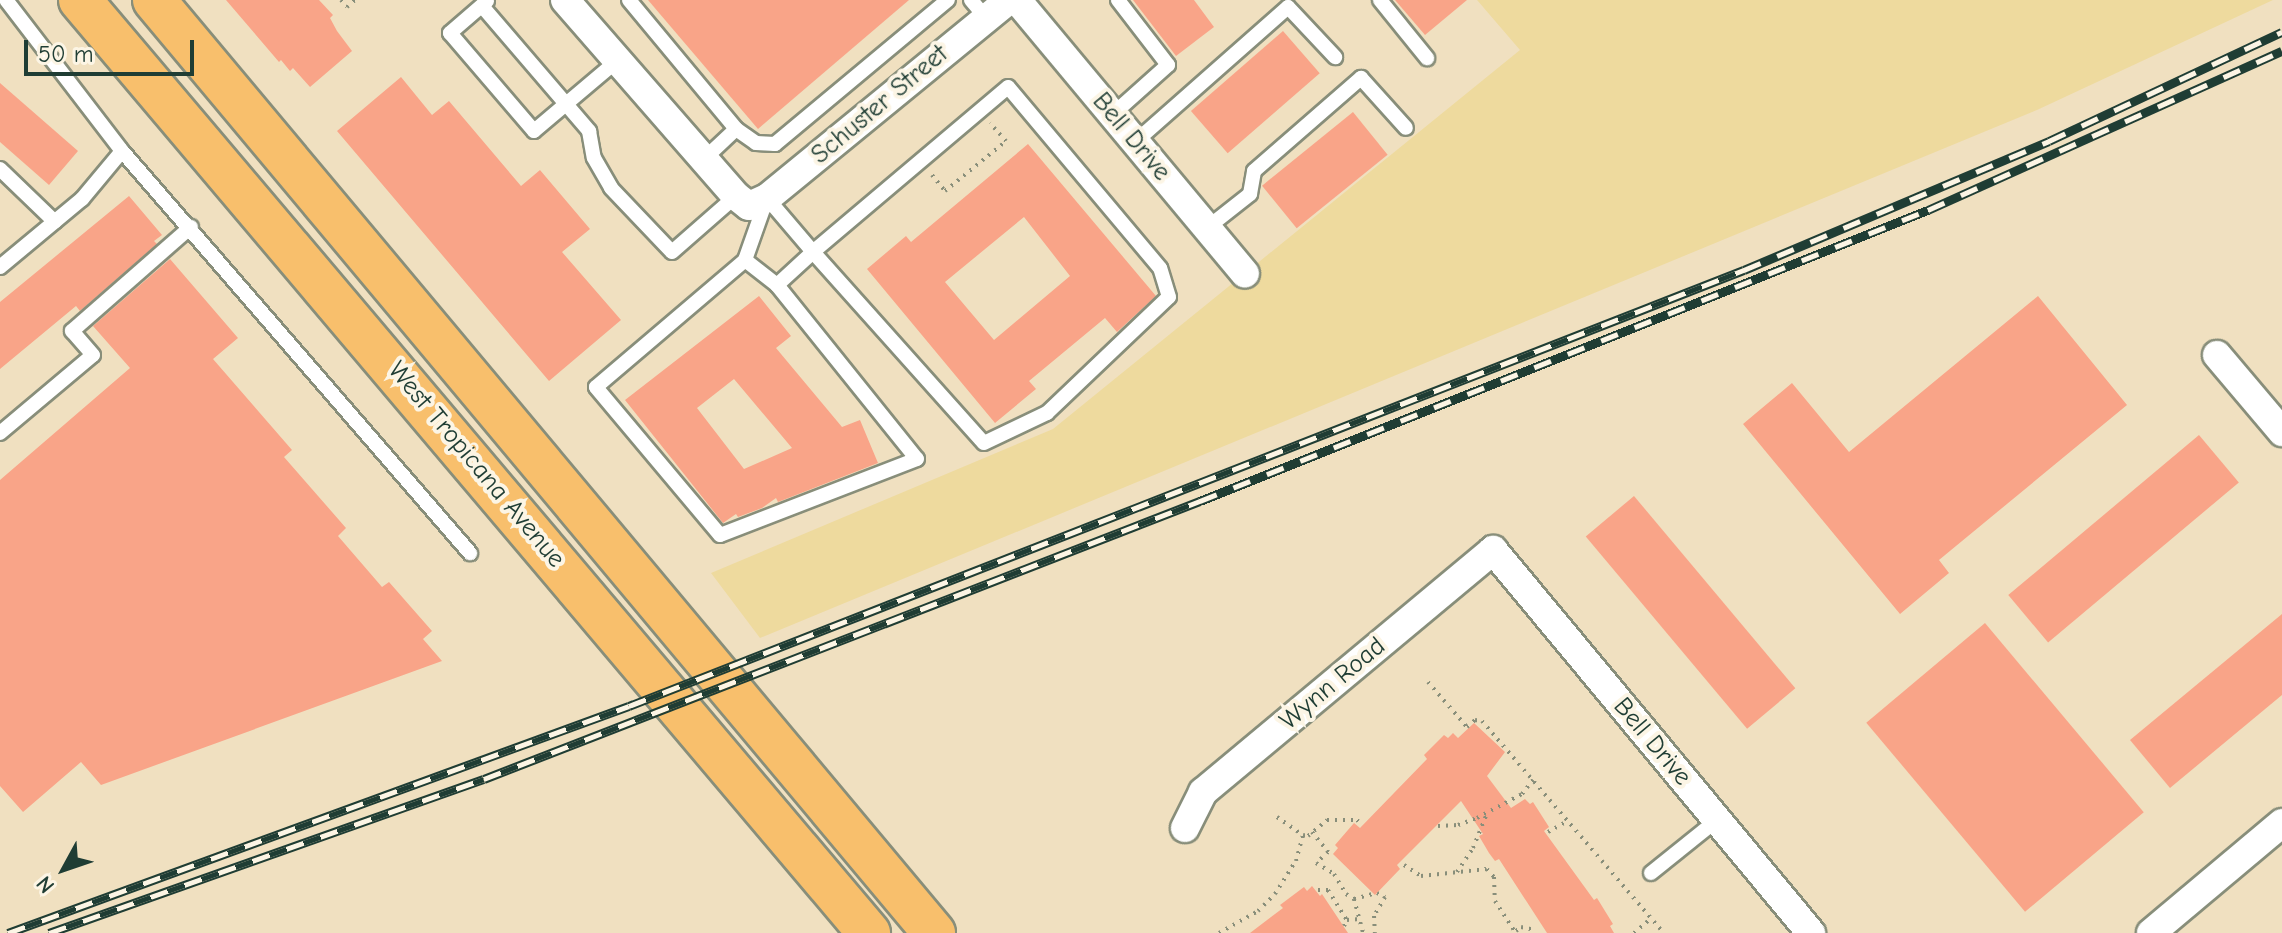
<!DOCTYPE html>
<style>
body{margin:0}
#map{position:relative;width:2282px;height:933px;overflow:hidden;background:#f0e0c0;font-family:"Comic Neue",sans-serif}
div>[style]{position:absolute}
.sand>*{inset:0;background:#eeda9e}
.building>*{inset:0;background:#f9a488;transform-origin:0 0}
.path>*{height:4px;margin-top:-2px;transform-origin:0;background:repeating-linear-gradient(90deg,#888e7a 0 2px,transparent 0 8px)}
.roads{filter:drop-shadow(2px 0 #888e7a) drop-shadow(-2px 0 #888e7a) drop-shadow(0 2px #888e7a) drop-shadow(0 -2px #888e7a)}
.service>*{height:14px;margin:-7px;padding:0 7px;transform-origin:7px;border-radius:7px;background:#fff}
.minor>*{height:28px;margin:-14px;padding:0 14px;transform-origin:14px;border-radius:14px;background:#fff}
.primary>*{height:42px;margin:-21px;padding:0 21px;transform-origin:21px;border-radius:21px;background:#f8bf6c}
.rail>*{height:9px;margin-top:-4.5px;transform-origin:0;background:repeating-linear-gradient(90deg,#fcf5e5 0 18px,#1f3d34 0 36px);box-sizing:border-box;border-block:2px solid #1f3d34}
span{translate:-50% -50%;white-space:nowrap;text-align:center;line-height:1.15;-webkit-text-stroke:8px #fcf5e5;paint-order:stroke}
.street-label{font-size:26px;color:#1f3d34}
.north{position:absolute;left:24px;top:829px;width:80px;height:80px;-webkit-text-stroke:6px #fcf5e5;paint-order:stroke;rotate:230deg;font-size:22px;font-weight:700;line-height:32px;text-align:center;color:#1f3d34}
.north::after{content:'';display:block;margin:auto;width:28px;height:36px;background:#1f3d34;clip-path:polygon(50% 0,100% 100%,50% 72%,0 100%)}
.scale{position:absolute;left:24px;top:40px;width:170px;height:36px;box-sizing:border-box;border:4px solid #1f3d34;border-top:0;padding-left:10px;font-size:24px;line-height:28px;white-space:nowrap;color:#1f3d34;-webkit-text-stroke:6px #fcf5e5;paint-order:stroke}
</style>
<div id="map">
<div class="sand">
<div style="clip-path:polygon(1477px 0,2273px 0,2037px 110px,760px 638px,711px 573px,1053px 429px,1520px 50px)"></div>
</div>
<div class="building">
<div style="clip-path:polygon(226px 0,319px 0,333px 15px,330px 18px,337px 31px,352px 51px,310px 87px,293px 68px,290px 71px,281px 60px,279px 62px)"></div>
<div style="clip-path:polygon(648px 0,909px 0,758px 129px)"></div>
<div style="clip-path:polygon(1133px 0,1194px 0,1214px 27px,1176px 56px)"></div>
<div style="clip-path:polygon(1395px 0,1467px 0,1425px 35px)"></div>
<div style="left:1283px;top:31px;width:56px;height:122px;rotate:49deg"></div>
<div style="clip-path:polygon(401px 77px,432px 115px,449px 101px,521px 186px,540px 170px,590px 229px,562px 252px,621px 320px,549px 381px,337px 131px)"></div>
<div style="clip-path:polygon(0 83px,78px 151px,49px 185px,0 142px)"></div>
<div style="left:1353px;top:112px;width:55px;height:117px;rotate:51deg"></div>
<div style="clip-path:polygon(evenodd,1028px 144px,1156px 296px,1117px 332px,1105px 318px,1029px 381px,1036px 389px,995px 423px,867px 269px,906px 236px,911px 242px,1028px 144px,1024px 217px,1070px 276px,994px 340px,945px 282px,1024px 217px)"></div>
<div style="clip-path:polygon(129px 196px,162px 235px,154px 241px,157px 244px,80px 311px,76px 306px,0 369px,0 302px)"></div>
<div style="clip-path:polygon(170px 259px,238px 338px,213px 359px,292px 450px,284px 457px,346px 528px,338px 536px,382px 587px,389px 582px,432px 631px,423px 639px,442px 661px,101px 785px,81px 762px,23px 812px,0 786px,0 480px,130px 368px,93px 326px)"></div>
<div style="clip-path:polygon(evenodd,759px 296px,791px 336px,776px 348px,842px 427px,860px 420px,878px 463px,778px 502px,776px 498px,762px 508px,738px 517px,736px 514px,723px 523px,625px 400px,759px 296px,734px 379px,792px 448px,744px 469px,697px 408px,734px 379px)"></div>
<div style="clip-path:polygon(2038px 296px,2127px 405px,1939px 560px,1949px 573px,1900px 614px,1743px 424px,1792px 383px,1849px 452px)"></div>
<div style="left:2199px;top:435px;width:62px;height:249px;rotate:50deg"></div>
<div style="left:1634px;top:496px;width:251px;height:63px;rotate:50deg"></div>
<div style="clip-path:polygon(2282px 614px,2282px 695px,2170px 788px,2130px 740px)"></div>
<div style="left:1985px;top:623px;width:247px;height:155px;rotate:50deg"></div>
<div style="clip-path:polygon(1474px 723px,1505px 752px,1487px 776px,1511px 808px,1525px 799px,1530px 804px,1533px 802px,1549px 827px,1544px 831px,1594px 900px,1597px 898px,1613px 924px,1610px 926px,1614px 933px,1547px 933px,1499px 859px,1495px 861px,1489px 853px,1479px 836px,1483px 834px,1461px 801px,1397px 865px,1400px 869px,1375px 895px,1333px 854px,1338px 848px,1335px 845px,1354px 823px,1360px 828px,1427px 759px,1424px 755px,1444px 735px,1448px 738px,1453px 733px,1458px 738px)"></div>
<div style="clip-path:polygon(1312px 886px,1320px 896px,1322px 894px,1348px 933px,1250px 933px,1283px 908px,1280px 905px,1304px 887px,1307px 891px)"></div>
</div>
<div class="path">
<div style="left:341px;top:0;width:9px;rotate:49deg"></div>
<div style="left:347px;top:7px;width:11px;rotate:-41deg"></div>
<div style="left:932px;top:175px;width:21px;rotate:51deg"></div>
<div style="left:945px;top:191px;width:79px;rotate:-39.3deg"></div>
<div style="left:1006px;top:141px;width:24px;rotate:-132deg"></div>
<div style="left:1428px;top:682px;width:60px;rotate:49.1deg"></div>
<div style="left:1467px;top:727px;width:11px;rotate:-41deg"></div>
<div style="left:1475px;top:720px;width:7px;rotate:8deg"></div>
<div style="left:1482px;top:721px;width:279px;rotate:49.4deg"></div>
<div style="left:1277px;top:817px;width:32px;rotate:35deg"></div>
<div style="left:1303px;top:835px;width:5px;rotate:11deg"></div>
<div style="left:1308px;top:836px;width:25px;rotate:-40deg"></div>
<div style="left:1327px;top:820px;width:30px"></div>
<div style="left:1357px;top:820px;width:7px;rotate:45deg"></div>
<div style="left:1438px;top:826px;width:20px;rotate:-3deg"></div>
<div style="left:1458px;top:825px;width:20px;rotate:-20deg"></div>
<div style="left:1477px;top:818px;width:51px;rotate:-28.1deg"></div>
<div style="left:1522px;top:794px;width:18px;rotate:-52deg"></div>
<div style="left:1312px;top:832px;width:26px;rotate:51deg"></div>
<div style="left:1328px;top:852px;width:16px;rotate:137deg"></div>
<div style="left:1316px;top:863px;width:21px;rotate:31deg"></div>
<div style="left:1334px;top:874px;width:23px;rotate:59deg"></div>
<div style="left:1346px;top:894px;width:9px;rotate:32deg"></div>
<div style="left:1354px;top:899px;width:24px;rotate:-15deg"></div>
<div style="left:1377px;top:893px;width:9px;rotate:27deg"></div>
<div style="left:1385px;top:897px;width:22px;rotate:120deg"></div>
<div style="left:1374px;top:916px;width:17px;rotate:87deg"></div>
<div style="left:1548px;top:832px;width:23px;rotate:-29deg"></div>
<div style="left:1404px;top:865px;width:20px;rotate:33deg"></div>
<div style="left:1421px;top:876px;width:66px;rotate:-6.1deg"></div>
<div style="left:1487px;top:869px;width:11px;rotate:49deg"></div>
<div style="left:1494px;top:877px;width:24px;rotate:88deg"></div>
<div style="left:1495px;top:901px;width:37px;rotate:57deg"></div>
<div style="left:1457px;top:872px;width:29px;rotate:-56deg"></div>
<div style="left:1473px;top:848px;width:38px;rotate:-68deg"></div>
<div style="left:1318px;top:890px;width:10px"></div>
<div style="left:1328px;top:890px;width:36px;rotate:58deg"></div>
<div style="left:1354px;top:899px;width:35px;rotate:75deg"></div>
<div style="left:1344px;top:926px;width:7px;rotate:-63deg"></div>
<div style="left:1347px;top:920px;width:13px;rotate:-4deg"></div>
<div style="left:1516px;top:931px;width:6px;rotate:-39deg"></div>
<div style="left:1521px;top:927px;width:14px;rotate:12deg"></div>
<div style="left:1219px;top:933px;width:45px;rotate:-29.4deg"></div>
<div style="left:1258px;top:911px;width:24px;rotate:-45deg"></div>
<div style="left:1275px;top:894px;width:39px;rotate:-58deg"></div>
<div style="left:1296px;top:861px;width:27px;rotate:-75deg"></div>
<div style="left:1634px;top:933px;width:23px;rotate:-41deg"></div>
</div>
<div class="roads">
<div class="service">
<div style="left:629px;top:0;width:168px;rotate:50.3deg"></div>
<div style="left:736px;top:129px;width:44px;rotate:136.8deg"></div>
<div style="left:971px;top:0;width:23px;rotate:50deg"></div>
<div style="left:1380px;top:0;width:75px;rotate:51deg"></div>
<div style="left:487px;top:1px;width:49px;rotate:139.1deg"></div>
<div style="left:450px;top:33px;width:129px;rotate:49.4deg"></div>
<div style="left:534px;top:131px;width:110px;rotate:-40.2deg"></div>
<div style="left:482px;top:6px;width:165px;rotate:49.4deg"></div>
<div style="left:589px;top:131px;width:27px;rotate:80deg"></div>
<div style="left:594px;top:158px;width:34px;rotate:60deg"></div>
<div style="left:611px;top:188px;width:88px;rotate:46.4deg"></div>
<div style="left:672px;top:252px;width:85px;rotate:-41.2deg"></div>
<div style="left:1112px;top:115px;width:75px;rotate:-41.8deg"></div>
<div style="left:1168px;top:65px;width:82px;rotate:-127.6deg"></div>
<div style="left:736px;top:129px;width:24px;rotate:35deg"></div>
<div style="left:756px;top:143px;width:19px;rotate:3deg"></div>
<div style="left:775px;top:144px;width:225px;rotate:-39.8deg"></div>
<div style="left:1135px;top:142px;width:204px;rotate:-41.4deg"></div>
<div style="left:1288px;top:7px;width:69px;rotate:46.8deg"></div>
<div style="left:122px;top:151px;width:532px;rotate:49.12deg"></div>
<div style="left:0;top:169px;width:76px;rotate:43.9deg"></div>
<div style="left:1207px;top:228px;width:55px;rotate:-38.3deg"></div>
<div style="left:1250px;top:194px;width:23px;rotate:-80deg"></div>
<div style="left:1254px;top:171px;width:142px;rotate:-41deg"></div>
<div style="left:1361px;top:78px;width:67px;rotate:48deg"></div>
<div style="left:745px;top:260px;width:66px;rotate:-70.5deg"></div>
<div style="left:767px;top:198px;width:71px;rotate:49.6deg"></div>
<div style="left:813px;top:252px;width:256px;rotate:48.2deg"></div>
<div style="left:984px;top:443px;width:70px;rotate:-25.5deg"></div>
<div style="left:1047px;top:413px;width:168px;rotate:-43.6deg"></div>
<div style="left:1169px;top:297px;width:30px;rotate:-107deg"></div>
<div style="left:1160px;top:268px;width:236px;rotate:-130deg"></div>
<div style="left:1008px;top:87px;width:255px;rotate:139.8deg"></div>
<div style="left:813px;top:252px;width:49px;rotate:137.5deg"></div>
<div style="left:777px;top:285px;width:223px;rotate:51.2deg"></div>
<div style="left:917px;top:459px;width:211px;rotate:158.9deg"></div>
<div style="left:720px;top:535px;width:193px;rotate:-130deg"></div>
<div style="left:596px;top:387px;width:196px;rotate:-40.4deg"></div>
<div style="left:745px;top:260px;width:41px;rotate:38deg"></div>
<div style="left:0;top:267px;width:107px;rotate:-39.7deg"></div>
<div style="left:82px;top:199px;width:62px;rotate:-50.2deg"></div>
<div style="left:122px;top:151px;width:190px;rotate:-127.5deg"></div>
<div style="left:0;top:433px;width:121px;rotate:-40deg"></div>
<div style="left:93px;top:355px;width:32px;rotate:-131deg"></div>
<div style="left:72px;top:331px;width:158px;rotate:-41.2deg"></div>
<div style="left:1651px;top:873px;width:85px;rotate:-38.8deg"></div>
</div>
<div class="minor">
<div style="left:565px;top:0;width:260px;rotate:48.9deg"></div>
<div style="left:736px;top:196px;width:16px;rotate:38deg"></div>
<div style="left:749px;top:206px;width:20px;rotate:-24deg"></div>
<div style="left:767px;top:198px;width:313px;rotate:-39.3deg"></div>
<div style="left:1017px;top:0;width:356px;rotate:50.2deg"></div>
<div style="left:2217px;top:355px;width:101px;rotate:49.8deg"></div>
<div style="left:1185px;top:828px;width:40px;rotate:-63.4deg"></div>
<div style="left:1203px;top:792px;width:378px;rotate:-39.8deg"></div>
<div style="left:1493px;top:550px;width:498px;rotate:50.3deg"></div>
<div style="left:2151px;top:933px;width:171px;rotate:-40deg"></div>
</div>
<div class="primary">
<div style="left:80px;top:0;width:1222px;rotate:49.78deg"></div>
<div style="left:154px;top:0;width:1216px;rotate:50.1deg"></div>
</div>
</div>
<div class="rail">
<div style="left:8px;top:933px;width:661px;rotate:-20.08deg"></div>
<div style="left:629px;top:706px;width:1197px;rotate:-21.36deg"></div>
<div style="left:1744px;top:270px;width:331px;rotate:-22.9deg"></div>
<div style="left:2049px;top:141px;width:257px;rotate:-25.1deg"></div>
<div style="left:49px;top:933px;width:461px;rotate:-19.5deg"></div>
<div style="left:484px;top:779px;width:768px;rotate:-21.22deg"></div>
<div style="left:1200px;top:501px;width:784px;rotate:-21.79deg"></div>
<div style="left:1928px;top:210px;width:388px;rotate:-24.2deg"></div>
</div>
<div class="street-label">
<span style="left:880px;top:105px;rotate:-40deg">Schuster Street</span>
<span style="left:1131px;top:137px;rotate:50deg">Bell Drive</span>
<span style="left:476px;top:465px;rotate:50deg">West Tropicana Avenue</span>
<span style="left:1333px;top:684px;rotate:-40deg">Wynn Road</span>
<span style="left:1652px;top:742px;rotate:50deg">Bell Drive</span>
</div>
<div class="north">N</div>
<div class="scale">50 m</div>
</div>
